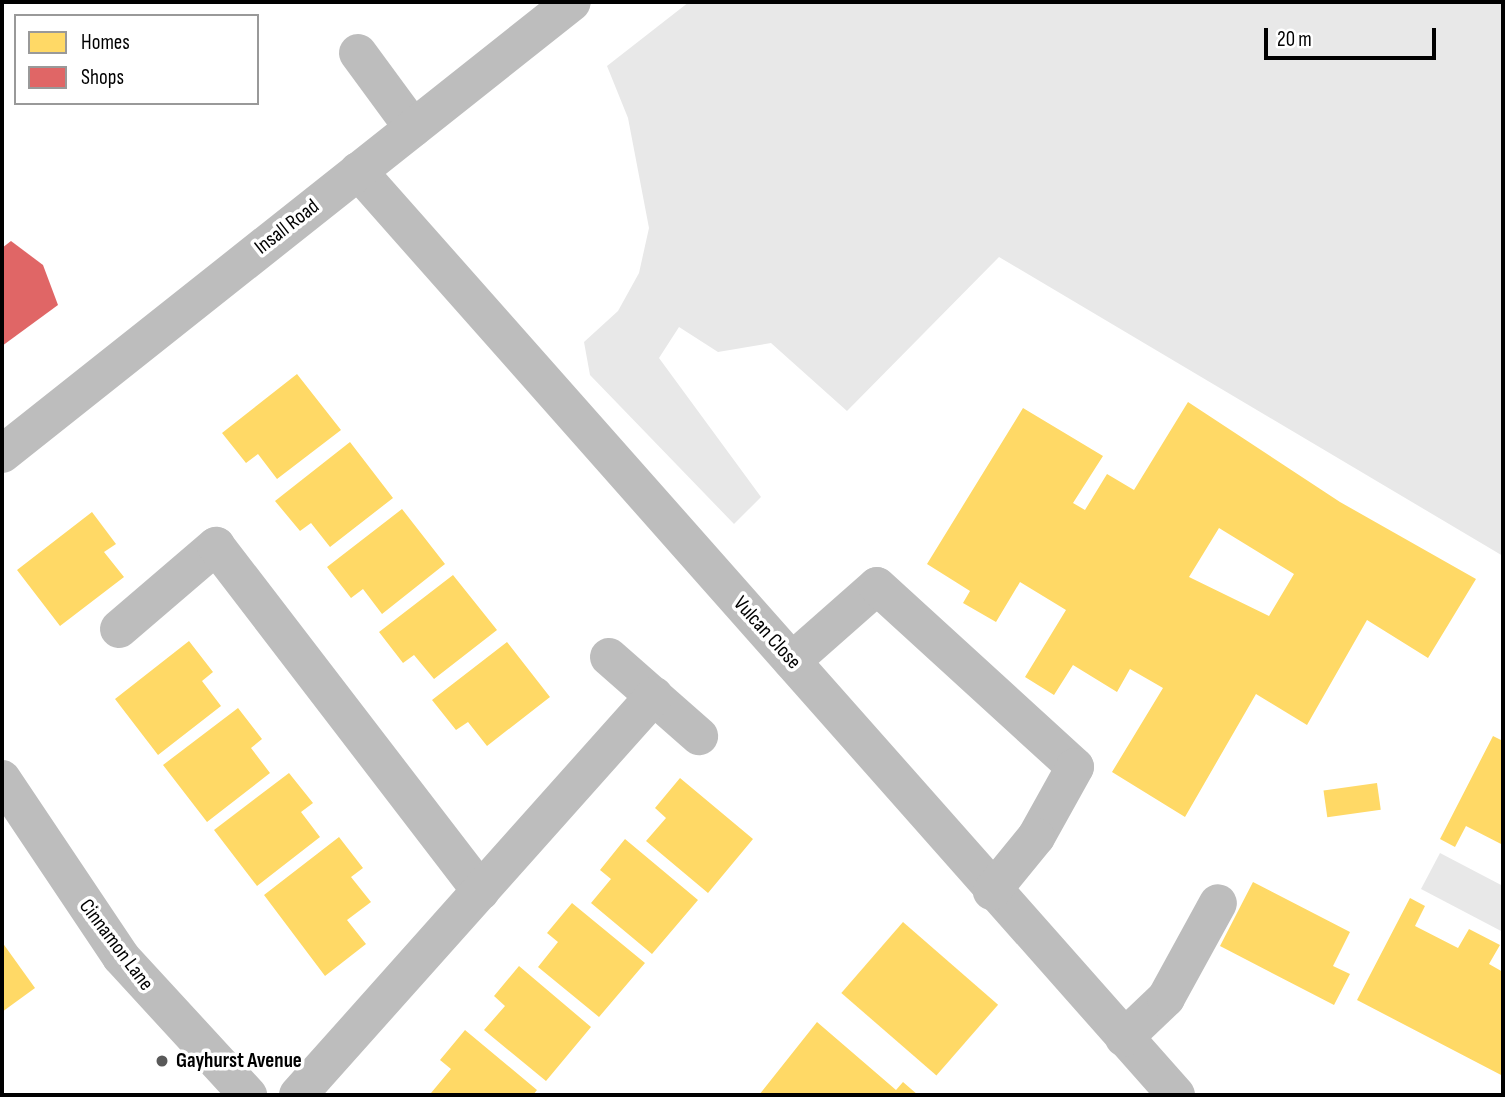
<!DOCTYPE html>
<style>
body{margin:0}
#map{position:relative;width:1505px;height:1097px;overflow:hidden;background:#fff;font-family:"Sofia Sans Condensed",sans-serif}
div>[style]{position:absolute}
.green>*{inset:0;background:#e8e8e8}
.homes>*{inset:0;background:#ffd966;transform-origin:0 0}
.shops>*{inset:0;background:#e06666}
.minor>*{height:38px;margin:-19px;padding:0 19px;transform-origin:19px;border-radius:19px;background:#bdbdbd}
.dots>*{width:19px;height:19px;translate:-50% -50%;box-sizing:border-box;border:4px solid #fff;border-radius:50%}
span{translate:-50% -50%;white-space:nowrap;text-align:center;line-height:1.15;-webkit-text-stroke:7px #fff;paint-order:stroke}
.street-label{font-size:21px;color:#000}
.poi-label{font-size:21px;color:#000;font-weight:700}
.left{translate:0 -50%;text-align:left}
.frame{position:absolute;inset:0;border:4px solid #000;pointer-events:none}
.legend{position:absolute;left:14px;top:14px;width:245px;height:91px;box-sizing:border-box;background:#fff;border:2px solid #999;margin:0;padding:9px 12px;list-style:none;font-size:21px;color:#000}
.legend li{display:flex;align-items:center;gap:14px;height:35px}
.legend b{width:35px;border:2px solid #999}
.scale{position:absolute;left:1264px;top:28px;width:172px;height:32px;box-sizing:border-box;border:4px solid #000;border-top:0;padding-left:9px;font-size:21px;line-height:24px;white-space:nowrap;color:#000;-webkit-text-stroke:5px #fff;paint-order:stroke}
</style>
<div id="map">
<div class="green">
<div style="clip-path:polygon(689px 2px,1503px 2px,1503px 556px,999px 257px,847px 411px,771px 343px,718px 352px,679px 327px,659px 358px,761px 497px,734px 524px,590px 375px,584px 342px,618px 311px,639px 273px,649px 228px,628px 118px,607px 66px)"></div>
<div style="clip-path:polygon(1440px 853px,1503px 886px,1503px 932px,1421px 889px)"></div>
</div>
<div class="homes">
<div style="clip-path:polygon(297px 374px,341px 430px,277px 479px,258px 454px,246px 463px,222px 433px)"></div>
<div style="clip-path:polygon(evenodd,1188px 402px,1340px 502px,1476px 579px,1428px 658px,1367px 620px,1307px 725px,1256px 694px,1185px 817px,1112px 772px,1163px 688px,1130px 669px,1117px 692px,1073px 665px,1054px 695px,1025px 677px,1066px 610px,1020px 582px,996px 622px,963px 603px,970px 591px,927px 564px,1023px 408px,1103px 456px,1073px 503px,1085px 510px,1107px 474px,1134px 490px,1188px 402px,1219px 528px,1294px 574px,1269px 616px,1189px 577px,1219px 528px)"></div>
<div style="clip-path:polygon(350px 442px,393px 498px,330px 547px,311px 523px,300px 531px,275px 501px)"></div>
<div style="clip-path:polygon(402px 509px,445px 564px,382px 614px,363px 589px,351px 598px,327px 567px)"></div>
<div style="clip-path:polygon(92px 512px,116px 544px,104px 552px,124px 577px,60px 626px,17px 570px)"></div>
<div style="clip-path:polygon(453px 575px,497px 630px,434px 679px,414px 655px,403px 663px,379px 632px)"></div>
<div style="clip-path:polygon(189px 641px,213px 672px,202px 681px,221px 706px,158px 755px,115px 699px)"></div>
<div style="clip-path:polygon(507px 642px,550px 697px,487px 746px,468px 722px,456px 730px,432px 700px)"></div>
<div style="clip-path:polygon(238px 708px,262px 739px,251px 748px,270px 773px,207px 822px,163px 765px)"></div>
<div style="clip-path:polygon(1493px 736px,1503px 741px,1503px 845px,1466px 826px,1455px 847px,1440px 839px)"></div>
<div style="clip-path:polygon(289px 773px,313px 803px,301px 812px,320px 837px,257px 886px,214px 830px)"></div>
<div style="clip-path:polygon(680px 778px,753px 839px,708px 893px,646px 841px,666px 818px,655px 808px)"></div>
<div style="left:1377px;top:783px;width:27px;height:54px;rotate:82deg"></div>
<div style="clip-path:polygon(339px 837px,363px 868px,351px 877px,371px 902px,347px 920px,366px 944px,325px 976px,264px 895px)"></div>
<div style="clip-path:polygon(625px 839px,698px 900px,652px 954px,591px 903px,611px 879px,600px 870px)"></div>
<div style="clip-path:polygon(1253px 882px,1350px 932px,1333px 966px,1350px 974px,1334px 1005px,1220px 946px)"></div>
<div style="clip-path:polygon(1410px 898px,1425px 906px,1415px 926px,1458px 948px,1469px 929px,1500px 945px,1489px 964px,1503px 972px,1503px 1076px,1357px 1000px)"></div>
<div style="clip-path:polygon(572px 903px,645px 963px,599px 1017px,538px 967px,558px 942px,547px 933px)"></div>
<div style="left:903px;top:922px;width:126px;height:94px;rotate:41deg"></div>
<div style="clip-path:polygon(2px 942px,35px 988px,2px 1012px)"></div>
<div style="clip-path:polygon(519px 966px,591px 1027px,546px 1081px,484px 1030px,505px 1006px,494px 996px)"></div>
<div style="clip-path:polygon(817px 1022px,896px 1090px,903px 1082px,918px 1095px,759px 1095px)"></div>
<div style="clip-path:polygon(465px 1030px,537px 1090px,533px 1095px,431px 1093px,451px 1069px,440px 1060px)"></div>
</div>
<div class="shops">
<div style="clip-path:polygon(11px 241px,43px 265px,58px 305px,2px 346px,2px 248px)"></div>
</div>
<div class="minor">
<div style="left:358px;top:53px;width:93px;rotate:53.7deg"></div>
<div style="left:358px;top:171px;width:1234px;rotate:48.48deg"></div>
<div style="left:2px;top:454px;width:727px;rotate:-38.41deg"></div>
<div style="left:119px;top:629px;width:128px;rotate:-40.6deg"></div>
<div style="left:216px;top:546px;width:435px;rotate:52.5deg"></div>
<div style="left:609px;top:657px;width:120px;rotate:41.3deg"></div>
<div style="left:792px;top:661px;width:113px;rotate:-41.4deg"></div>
<div style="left:877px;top:586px;width:268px;rotate:42.4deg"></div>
<div style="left:1075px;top:767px;width:80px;rotate:119.1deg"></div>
<div style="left:1036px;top:837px;width:70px;rotate:129.2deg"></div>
<div style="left:2px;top:779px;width:214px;rotate:56.2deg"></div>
<div style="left:121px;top:957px;width:188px;rotate:47.4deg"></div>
<div style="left:1124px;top:1038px;width:58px;rotate:-43.6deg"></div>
<div style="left:1166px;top:998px;width:108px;rotate:-61.3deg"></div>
<div style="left:298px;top:1095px;width:535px;rotate:-48.26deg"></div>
</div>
<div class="dots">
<div style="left:162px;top:1061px;background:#595959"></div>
</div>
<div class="street-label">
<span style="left:287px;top:227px;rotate:-38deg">Insall Road</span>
<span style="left:767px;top:633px;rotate:48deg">Vulcan Close</span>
<span style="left:116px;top:945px;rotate:53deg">Cinnamon Lane</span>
</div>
<div class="poi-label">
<span class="left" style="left:176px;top:1061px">Gayhurst Avenue</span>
</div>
<div class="frame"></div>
<ul class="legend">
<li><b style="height:19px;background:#ffd966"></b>Homes</li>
<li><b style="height:19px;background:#e06666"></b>Shops</li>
</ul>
<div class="scale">20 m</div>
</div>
